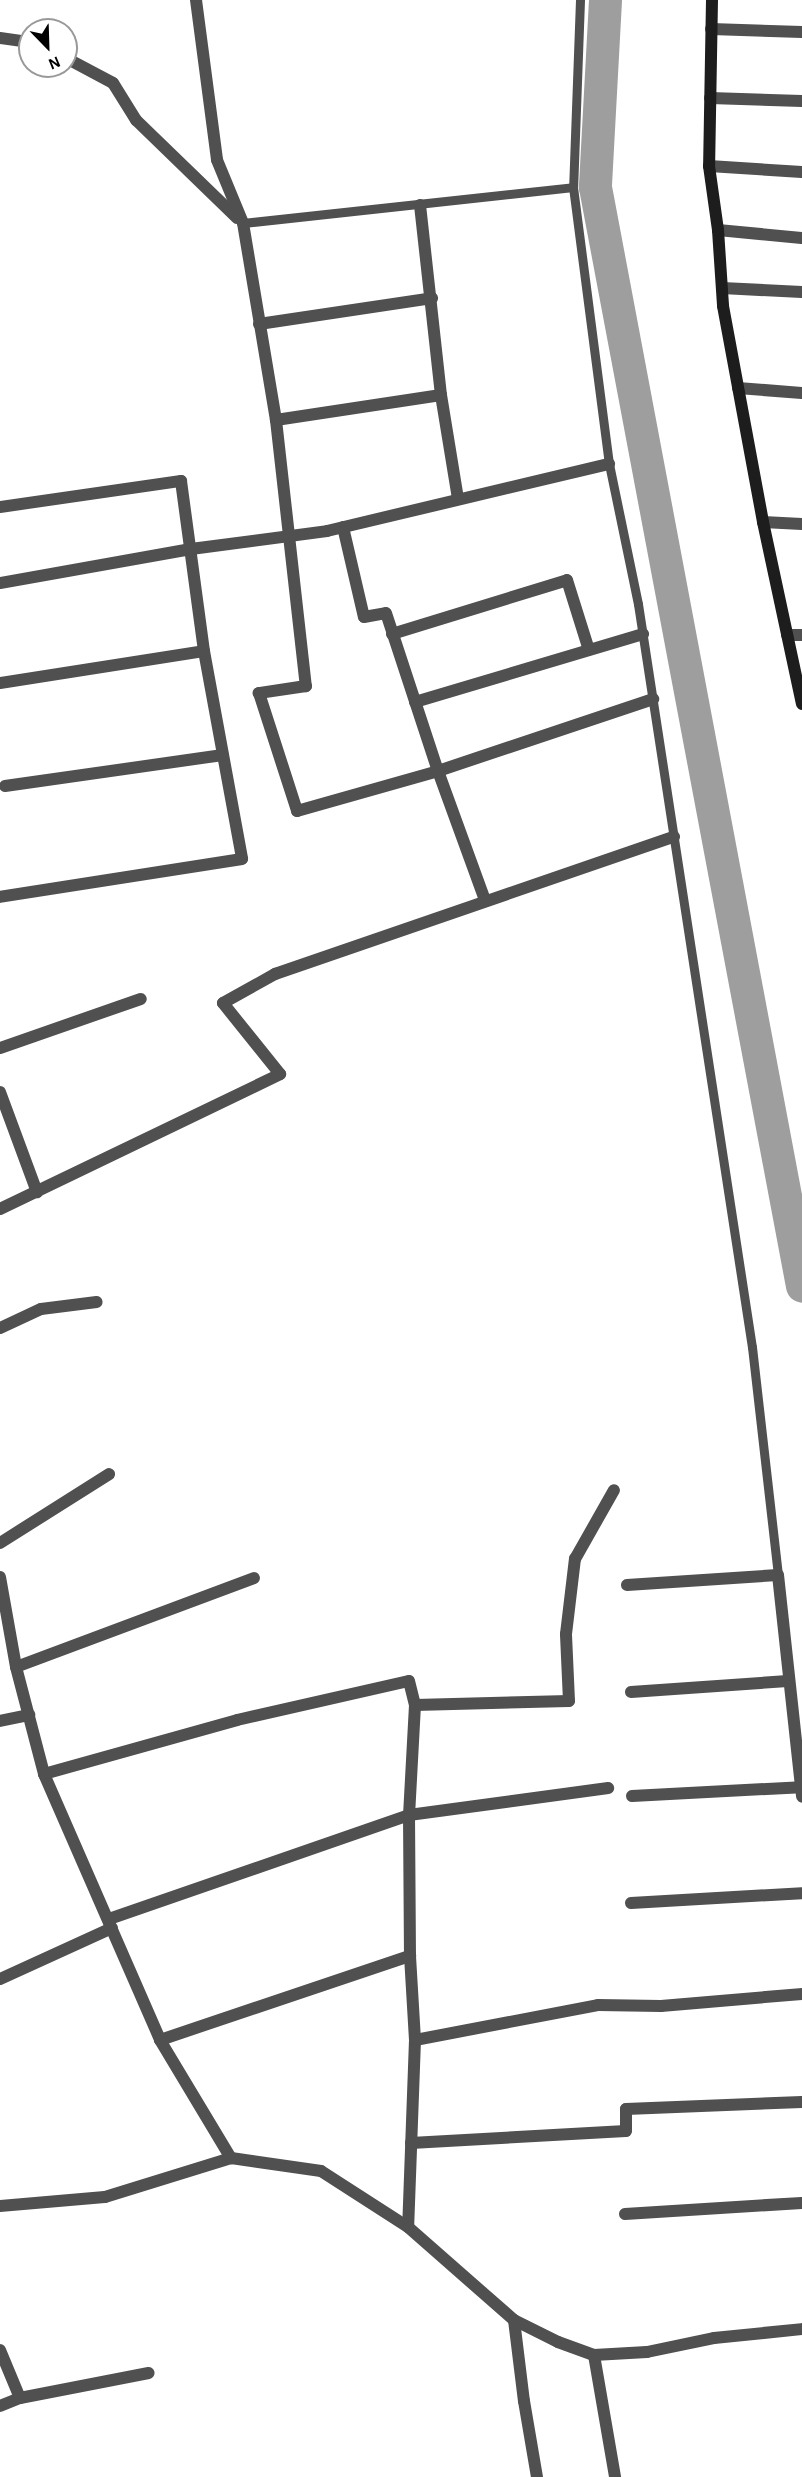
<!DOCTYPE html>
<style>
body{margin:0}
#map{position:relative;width:802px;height:2477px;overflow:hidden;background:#fff;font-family:"Alegreya Sans",sans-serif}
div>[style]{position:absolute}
.river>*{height:33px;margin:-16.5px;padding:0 16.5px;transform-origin:16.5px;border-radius:16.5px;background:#9e9e9e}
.lane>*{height:9px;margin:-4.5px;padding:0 4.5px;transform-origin:4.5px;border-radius:4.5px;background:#505050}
.street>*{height:12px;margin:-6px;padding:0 6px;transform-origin:6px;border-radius:6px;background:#505050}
.secondary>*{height:12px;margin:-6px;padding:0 6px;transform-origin:6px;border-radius:6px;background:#1d1d1d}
span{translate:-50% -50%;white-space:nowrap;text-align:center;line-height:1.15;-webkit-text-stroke:5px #fff;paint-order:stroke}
.north{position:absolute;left:18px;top:18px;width:60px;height:60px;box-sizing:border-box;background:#fff;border:2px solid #999;border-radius:50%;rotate:157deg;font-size:16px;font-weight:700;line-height:24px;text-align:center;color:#000}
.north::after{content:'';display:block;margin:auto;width:21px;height:27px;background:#000;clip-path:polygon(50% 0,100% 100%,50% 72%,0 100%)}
</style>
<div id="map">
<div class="river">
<div style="left:605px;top:0;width:187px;rotate:93.1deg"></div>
<div style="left:595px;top:187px;width:1118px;rotate:79.33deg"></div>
</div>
<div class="lane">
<div style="left:580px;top:0;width:187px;rotate:92.1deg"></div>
<div style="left:573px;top:187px;width:279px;rotate:82.6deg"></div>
<div style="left:609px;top:464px;width:143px;rotate:78.3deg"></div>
<div style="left:638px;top:604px;width:752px;rotate:81.28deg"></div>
<div style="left:752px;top:1347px;width:229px;rotate:83.5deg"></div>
<div style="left:243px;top:223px;width:332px;rotate:-6.2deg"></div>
</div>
<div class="street">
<div style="left:196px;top:0;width:161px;rotate:82.5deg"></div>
<div style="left:217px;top:160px;width:68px;rotate:67.6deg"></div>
<div style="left:243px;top:223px;width:200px;rotate:80.5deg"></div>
<div style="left:711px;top:29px;width:91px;rotate:1.9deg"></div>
<div style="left:0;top:38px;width:30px;rotate:8deg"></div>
<div style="left:66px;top:58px;width:53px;rotate:28deg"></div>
<div style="left:113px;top:83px;width:44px;rotate:58.1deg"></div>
<div style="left:136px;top:120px;width:141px;rotate:44.1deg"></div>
<div style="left:710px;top:98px;width:92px;rotate:1.9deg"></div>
<div style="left:709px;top:166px;width:93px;rotate:3.7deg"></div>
<div style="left:420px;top:205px;width:191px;rotate:83.7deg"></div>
<div style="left:441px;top:395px;width:105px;rotate:80.7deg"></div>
<div style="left:718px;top:230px;width:84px;rotate:5.4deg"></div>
<div style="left:722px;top:288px;width:80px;rotate:2.9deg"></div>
<div style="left:259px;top:324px;width:175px;rotate:-8.5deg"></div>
<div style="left:738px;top:388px;width:64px;rotate:4.5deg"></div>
<div style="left:441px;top:395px;width:167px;rotate:171.4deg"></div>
<div style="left:276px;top:420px;width:268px;rotate:83.6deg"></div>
<div style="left:306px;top:686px;width:48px;rotate:171.5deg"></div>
<div style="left:259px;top:693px;width:124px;rotate:72.1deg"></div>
<div style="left:297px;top:811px;width:147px;rotate:-15.8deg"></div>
<div style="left:438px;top:771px;width:227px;rotate:-18.5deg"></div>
<div style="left:0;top:507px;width:183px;rotate:-8.2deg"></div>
<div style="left:181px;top:481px;width:172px;rotate:82.3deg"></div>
<div style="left:204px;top:651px;width:211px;rotate:79.6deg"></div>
<div style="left:242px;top:859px;width:245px;rotate:171.1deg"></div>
<div style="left:763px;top:522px;width:39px;rotate:3deg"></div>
<div style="left:343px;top:527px;width:92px;rotate:76.9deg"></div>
<div style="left:364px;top:617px;width:22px;rotate:-10deg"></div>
<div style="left:386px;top:613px;width:166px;rotate:71.8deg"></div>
<div style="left:438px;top:771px;width:137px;rotate:70deg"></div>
<div style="left:0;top:583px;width:194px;rotate:-10.1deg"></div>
<div style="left:191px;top:549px;width:137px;rotate:-7.5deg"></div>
<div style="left:327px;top:531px;width:290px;rotate:-13.4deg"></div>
<div style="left:392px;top:634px;width:183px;rotate:-17.1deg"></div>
<div style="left:567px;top:580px;width:73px;rotate:72.6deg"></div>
<div style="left:787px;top:635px;width:15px"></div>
<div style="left:0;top:683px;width:206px;rotate:-8.9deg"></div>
<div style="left:415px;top:702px;width:238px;rotate:-16.6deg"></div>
<div style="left:5px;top:786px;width:220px;rotate:-8.1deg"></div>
<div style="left:0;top:1048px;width:149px;rotate:-19.2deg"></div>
<div style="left:0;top:1092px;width:107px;rotate:69.7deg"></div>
<div style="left:0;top:1209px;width:311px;rotate:-25.7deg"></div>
<div style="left:280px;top:1074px;width:91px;rotate:-128.8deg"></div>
<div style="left:223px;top:1003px;width:60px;rotate:-29.1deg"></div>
<div style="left:275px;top:974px;width:422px;rotate:-19deg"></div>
<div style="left:0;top:1328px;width:45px;rotate:-24.9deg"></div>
<div style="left:41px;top:1309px;width:56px;rotate:-7.1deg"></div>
<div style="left:0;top:1543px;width:129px;rotate:-32.3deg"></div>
<div style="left:0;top:1577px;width:91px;rotate:79.9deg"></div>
<div style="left:16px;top:1667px;width:111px;rotate:75.3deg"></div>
<div style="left:44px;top:1774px;width:290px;rotate:66.4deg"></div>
<div style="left:160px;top:2040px;width:138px;rotate:59deg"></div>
<div style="left:627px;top:1585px;width:151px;rotate:-3.8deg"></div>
<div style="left:778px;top:1575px;width:223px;rotate:83.8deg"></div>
<div style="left:16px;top:1667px;width:254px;rotate:-20.5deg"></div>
<div style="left:631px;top:1692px;width:157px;rotate:-4deg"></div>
<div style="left:415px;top:1705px;width:154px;rotate:-1.5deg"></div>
<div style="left:569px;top:1701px;width:67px;rotate:-92.6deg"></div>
<div style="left:566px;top:1634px;width:76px;rotate:-83.2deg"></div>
<div style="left:575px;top:1559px;width:79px;rotate:-60.5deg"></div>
<div style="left:0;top:1721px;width:30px;rotate:-12deg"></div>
<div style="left:44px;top:1774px;width:200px;rotate:-15.6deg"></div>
<div style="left:237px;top:1720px;width:176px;rotate:-12.8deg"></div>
<div style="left:409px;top:1681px;width:25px;rotate:76deg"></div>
<div style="left:415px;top:1705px;width:110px;rotate:93.1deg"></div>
<div style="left:409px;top:1815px;width:141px;rotate:89.6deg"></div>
<div style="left:410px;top:1956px;width:84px;rotate:86.6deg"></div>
<div style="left:415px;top:2040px;width:187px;rotate:92.1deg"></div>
<div style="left:632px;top:1796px;width:169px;rotate:-3deg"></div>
<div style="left:631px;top:1903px;width:171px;rotate:-3.3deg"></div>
<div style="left:109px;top:1919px;width:318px;rotate:-19.1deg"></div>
<div style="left:409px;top:1815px;width:201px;rotate:-7.7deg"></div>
<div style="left:0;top:1979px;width:123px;rotate:-24.5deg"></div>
<div style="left:160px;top:2040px;width:264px;rotate:-18.6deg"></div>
<div style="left:415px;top:2040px;width:186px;rotate:-10.8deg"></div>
<div style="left:598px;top:2005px;width:63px;rotate:0.9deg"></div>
<div style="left:661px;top:2006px;width:142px;rotate:-4.9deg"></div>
<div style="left:411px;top:2143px;width:215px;rotate:-3.2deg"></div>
<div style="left:626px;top:2131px;width:22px;rotate:-90deg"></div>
<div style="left:626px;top:2109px;width:176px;rotate:-2.3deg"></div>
<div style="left:0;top:2206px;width:105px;rotate:-4.9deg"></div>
<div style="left:105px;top:2197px;width:132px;rotate:-17.2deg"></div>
<div style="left:231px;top:2158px;width:91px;rotate:8.2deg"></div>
<div style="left:321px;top:2171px;width:103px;rotate:32.8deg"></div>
<div style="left:408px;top:2227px;width:141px;rotate:41.3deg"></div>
<div style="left:514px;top:2320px;width:49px;rotate:26.6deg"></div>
<div style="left:558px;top:2342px;width:38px;rotate:20deg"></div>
<div style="left:594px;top:2355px;width:53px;rotate:-3.2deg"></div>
<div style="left:647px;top:2352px;width:68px;rotate:-11.8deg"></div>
<div style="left:714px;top:2338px;width:88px;rotate:-5.8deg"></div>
<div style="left:625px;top:2214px;width:177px;rotate:-3.6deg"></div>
<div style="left:514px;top:2320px;width:82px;rotate:83deg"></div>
<div style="left:524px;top:2401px;width:77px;rotate:80.3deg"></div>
<div style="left:0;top:2350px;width:52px;rotate:67.4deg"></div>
<div style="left:594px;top:2355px;width:124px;rotate:80.2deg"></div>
<div style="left:0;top:2406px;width:22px;rotate:-22deg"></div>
<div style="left:20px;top:2398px;width:131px;rotate:-11deg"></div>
</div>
<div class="secondary">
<div style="left:712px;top:0;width:166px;rotate:91deg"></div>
<div style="left:709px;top:166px;width:65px;rotate:82deg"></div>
<div style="left:718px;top:230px;width:76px;rotate:86.2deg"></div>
<div style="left:723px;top:306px;width:220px;rotate:79.5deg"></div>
<div style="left:763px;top:522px;width:186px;rotate:77.9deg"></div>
</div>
<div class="north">N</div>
</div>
